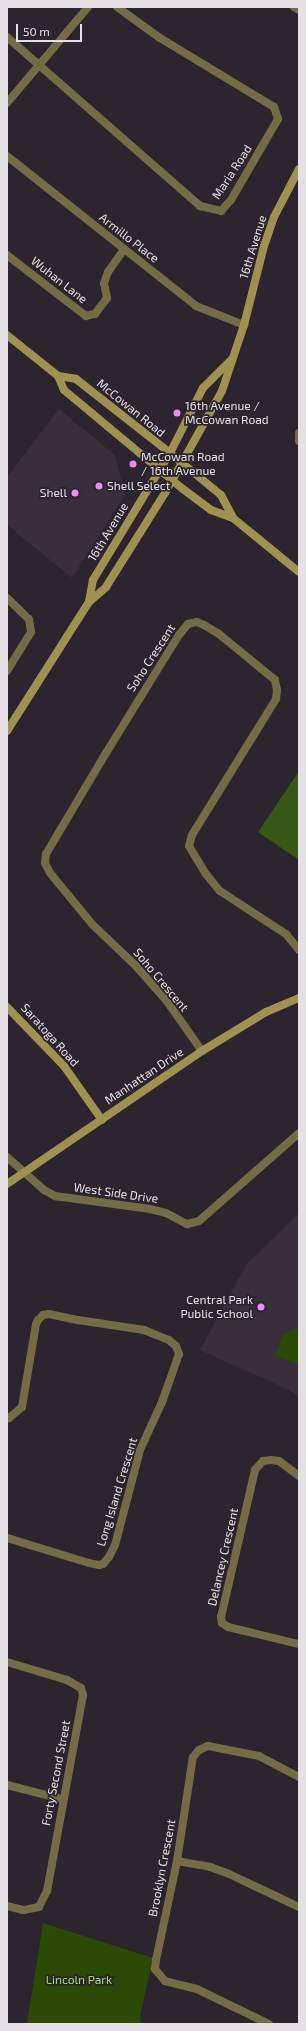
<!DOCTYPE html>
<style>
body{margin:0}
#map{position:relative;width:306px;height:2031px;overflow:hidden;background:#2c242e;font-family:"Exo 2",sans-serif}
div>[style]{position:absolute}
.built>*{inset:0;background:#392e3c}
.green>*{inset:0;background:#2a4a06}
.forest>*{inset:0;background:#365816}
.street>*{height:8px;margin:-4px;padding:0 4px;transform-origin:4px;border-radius:4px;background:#756b44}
.secondary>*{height:8px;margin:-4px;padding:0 4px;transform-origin:4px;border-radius:4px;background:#a19151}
.dots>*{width:11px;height:11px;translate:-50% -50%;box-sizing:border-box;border:2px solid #2c242e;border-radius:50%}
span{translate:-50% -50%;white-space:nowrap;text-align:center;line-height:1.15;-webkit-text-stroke:3.5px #2c242e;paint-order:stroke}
.street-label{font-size:12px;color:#e5dfe6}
.poi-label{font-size:12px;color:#e5dfe6}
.left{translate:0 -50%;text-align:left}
.right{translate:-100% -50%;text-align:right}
.park-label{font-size:12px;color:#a0de6e}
.frame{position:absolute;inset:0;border:8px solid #e5dfe6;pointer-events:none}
.scale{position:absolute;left:16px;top:24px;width:66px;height:18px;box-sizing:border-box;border:2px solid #e5dfe6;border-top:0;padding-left:5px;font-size:12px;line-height:14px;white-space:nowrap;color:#e5dfe6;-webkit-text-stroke:3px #2c242e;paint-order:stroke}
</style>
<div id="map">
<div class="built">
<div style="clip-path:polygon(59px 409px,115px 455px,125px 495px,72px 578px,7px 525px,7px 477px)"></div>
<div style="clip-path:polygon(299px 1213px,299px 1398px,289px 1390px,200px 1350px,246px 1265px)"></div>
</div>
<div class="green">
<div style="clip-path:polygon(299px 1327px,299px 1365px,275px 1356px,283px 1335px)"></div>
<div style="clip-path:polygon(43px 1923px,153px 1958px,140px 2016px,141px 2024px,27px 2024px)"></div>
</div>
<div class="forest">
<div style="clip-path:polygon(299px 771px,299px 860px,258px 832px)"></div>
</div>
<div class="street">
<div style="left:294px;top:7px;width:6px;rotate:31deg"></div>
<div style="left:7px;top:37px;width:257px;rotate:41.2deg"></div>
<div style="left:200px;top:206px;width:22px;rotate:13deg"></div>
<div style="left:221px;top:211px;width:15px;rotate:-48deg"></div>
<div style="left:231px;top:200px;width:94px;rotate:-59.9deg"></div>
<div style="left:278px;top:119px;width:13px;rotate:-108deg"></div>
<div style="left:274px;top:107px;width:133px;rotate:-148.8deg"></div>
<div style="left:160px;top:38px;width:53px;rotate:-144.2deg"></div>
<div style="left:7px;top:103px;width:126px;rotate:-49.8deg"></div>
<div style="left:7px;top:156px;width:241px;rotate:38.4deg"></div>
<div style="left:196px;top:306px;width:52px;rotate:21.6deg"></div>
<div style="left:7px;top:255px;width:100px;rotate:37.7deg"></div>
<div style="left:86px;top:316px;width:9px;rotate:-13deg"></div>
<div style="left:95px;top:314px;width:20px;rotate:-53deg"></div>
<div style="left:107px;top:298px;width:15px;rotate:-101deg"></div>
<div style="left:104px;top:283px;width:12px;rotate:-70deg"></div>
<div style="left:108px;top:272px;width:28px;rotate:-55deg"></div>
<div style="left:299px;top:433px;width:8px;rotate:90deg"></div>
<div style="left:7px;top:598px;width:30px;rotate:44deg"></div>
<div style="left:29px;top:619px;width:13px;rotate:81deg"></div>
<div style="left:31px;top:632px;width:46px;rotate:121.6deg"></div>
<div style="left:202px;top:1051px;width:62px;rotate:-125.2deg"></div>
<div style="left:166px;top:1000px;width:47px;rotate:-131.5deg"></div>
<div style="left:135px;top:965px;width:59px;rotate:-136.4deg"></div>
<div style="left:92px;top:924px;width:66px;rotate:-129.5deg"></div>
<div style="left:50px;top:873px;width:11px;rotate:-117deg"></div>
<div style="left:45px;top:863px;width:9px;rotate:-84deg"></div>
<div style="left:46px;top:854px;width:117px;rotate:-59.3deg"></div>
<div style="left:106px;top:753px;width:139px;rotate:-58.3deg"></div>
<div style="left:179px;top:635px;width:14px;rotate:-51deg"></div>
<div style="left:188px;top:624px;width:9px;rotate:-13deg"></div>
<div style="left:197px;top:622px;width:8px;rotate:23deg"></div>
<div style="left:204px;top:625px;width:17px;rotate:31deg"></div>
<div style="left:219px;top:634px;width:72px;rotate:39.4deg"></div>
<div style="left:275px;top:680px;width:10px;rotate:79deg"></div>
<div style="left:277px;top:690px;width:9px;rotate:96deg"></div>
<div style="left:276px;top:699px;width:160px;rotate:121.7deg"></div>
<div style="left:192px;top:835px;width:11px;rotate:105deg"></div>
<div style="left:189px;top:846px;width:33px;rotate:59deg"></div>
<div style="left:206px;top:874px;width:22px;rotate:51deg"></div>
<div style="left:220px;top:891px;width:79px;rotate:33.1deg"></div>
<div style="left:286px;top:934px;width:21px;rotate:51deg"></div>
<div style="left:7px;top:1157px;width:50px;rotate:41.7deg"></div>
<div style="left:44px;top:1190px;width:13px;rotate:29deg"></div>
<div style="left:55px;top:1196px;width:96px;rotate:7.8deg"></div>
<div style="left:150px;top:1209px;width:16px;rotate:14deg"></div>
<div style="left:166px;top:1213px;width:24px;rotate:28deg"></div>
<div style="left:187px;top:1224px;width:12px;rotate:-14deg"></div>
<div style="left:199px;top:1221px;width:133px;rotate:-41.3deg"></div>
<div style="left:7px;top:1418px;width:2px"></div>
<div style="left:9px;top:1418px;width:17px;rotate:-40deg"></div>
<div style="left:22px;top:1407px;width:84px;rotate:-80.4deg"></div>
<div style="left:36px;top:1324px;width:4px;rotate:-63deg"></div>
<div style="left:38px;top:1320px;width:7px;rotate:-45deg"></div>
<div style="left:43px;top:1315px;width:6px;rotate:-9deg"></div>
<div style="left:49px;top:1314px;width:30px;rotate:12deg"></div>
<div style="left:78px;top:1320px;width:67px;rotate:8.6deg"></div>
<div style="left:144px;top:1330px;width:27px;rotate:22deg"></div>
<div style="left:169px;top:1340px;width:9px;rotate:41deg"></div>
<div style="left:176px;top:1346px;width:9px;rotate:69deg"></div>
<div style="left:179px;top:1354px;width:51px;rotate:109.5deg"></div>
<div style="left:162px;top:1402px;width:53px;rotate:114.6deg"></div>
<div style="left:140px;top:1450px;width:98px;rotate:104.7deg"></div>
<div style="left:115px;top:1545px;width:13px;rotate:117deg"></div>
<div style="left:109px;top:1557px;width:9px;rotate:131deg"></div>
<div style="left:103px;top:1564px;width:4px;rotate:166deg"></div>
<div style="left:99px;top:1565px;width:10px;rotate:-169deg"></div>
<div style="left:89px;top:1563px;width:86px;rotate:-163deg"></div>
<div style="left:299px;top:1476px;width:25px;rotate:-143deg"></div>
<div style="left:279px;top:1461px;width:8px;rotate:-173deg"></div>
<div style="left:271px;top:1460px;width:8px;rotate:173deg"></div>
<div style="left:263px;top:1461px;width:12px;rotate:132deg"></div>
<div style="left:255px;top:1470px;width:151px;rotate:103deg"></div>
<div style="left:221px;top:1617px;width:6px;rotate:81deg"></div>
<div style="left:222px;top:1623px;width:7px;rotate:34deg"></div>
<div style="left:228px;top:1627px;width:73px;rotate:13.5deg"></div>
<div style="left:7px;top:1662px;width:63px;rotate:16.7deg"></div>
<div style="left:67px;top:1680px;width:16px;rotate:30deg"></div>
<div style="left:81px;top:1688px;width:7px;rotate:74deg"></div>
<div style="left:83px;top:1695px;width:199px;rotate:100.4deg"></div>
<div style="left:47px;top:1891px;width:18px;rotate:117deg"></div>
<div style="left:39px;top:1907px;width:16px;rotate:169deg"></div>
<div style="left:23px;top:1910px;width:16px;rotate:-166deg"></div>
<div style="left:7px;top:1785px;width:57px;rotate:14.3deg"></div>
<div style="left:177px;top:1861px;width:34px;rotate:10deg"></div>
<div style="left:210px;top:1867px;width:20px;rotate:20deg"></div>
<div style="left:229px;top:1874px;width:77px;rotate:25.2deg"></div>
<div style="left:269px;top:2024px;width:80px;rotate:-154.1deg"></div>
<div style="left:197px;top:1989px;width:33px;rotate:-166deg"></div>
<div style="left:165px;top:1981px;width:16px;rotate:-130deg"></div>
<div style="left:155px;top:1969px;width:9px;rotate:-84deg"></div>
<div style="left:156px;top:1960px;width:101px;rotate:-78deg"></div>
<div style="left:177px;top:1861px;width:105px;rotate:-81.3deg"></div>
<div style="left:193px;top:1757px;width:9px;rotate:-49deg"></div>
<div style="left:199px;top:1750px;width:10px;rotate:-24deg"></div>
<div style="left:208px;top:1746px;width:10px;rotate:11deg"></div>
<div style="left:218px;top:1748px;width:42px;rotate:11deg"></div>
<div style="left:259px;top:1756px;width:45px;rotate:27.7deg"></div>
</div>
<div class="secondary">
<div style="left:7px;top:335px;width:65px;rotate:38.8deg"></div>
<div style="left:58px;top:376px;width:18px;rotate:9deg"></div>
<div style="left:76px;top:379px;width:120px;rotate:38.2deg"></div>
<div style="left:170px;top:453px;width:66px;rotate:39.5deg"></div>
<div style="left:221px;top:495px;width:26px;rotate:62deg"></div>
<div style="left:58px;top:376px;width:15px;rotate:67deg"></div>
<div style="left:64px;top:390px;width:155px;rotate:39.8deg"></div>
<div style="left:183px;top:489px;width:35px;rotate:37deg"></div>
<div style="left:211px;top:510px;width:23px;rotate:20deg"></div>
<div style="left:233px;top:518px;width:85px;rotate:39.3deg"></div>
<div style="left:89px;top:602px;width:22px;rotate:-80deg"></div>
<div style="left:93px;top:580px;width:149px;rotate:-58.8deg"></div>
<div style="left:170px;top:453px;width:73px;rotate:-63.1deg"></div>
<div style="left:203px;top:388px;width:40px;rotate:-45deg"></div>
<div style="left:7px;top:731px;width:153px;rotate:-57.6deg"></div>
<div style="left:89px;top:602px;width:23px;rotate:-41deg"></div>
<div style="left:106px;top:587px;width:111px;rotate:-57.9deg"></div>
<div style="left:165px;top:493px;width:117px;rotate:-60.8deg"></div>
<div style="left:222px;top:391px;width:70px;rotate:-71.6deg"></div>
<div style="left:244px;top:325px;width:81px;rotate:-75.8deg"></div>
<div style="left:264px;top:246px;width:31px;rotate:-71deg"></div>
<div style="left:274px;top:217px;width:54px;rotate:-62.5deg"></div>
<div style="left:7px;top:1007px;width:82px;rotate:46deg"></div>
<div style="left:64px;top:1066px;width:66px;rotate:54.9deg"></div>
<div style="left:7px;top:1184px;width:236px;rotate:-34.3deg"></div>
<div style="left:202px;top:1051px;width:75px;rotate:-31.4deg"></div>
<div style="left:266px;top:1012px;width:36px;rotate:-23deg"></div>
</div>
<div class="dots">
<div style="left:177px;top:413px;background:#ed8cfa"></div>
<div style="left:133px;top:464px;background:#ed8cfa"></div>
<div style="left:99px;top:486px;background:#ed8cfa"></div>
<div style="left:75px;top:493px;background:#ed8cfa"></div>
<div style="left:261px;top:1307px;background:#ed8cfa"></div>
</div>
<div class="street-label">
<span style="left:232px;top:172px;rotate:-57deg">Maria Road</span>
<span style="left:129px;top:238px;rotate:38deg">Armillo Place</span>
<span style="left:253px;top:247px;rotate:-73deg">16th Avenue</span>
<span style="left:59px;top:280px;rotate:38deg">Wuhan Lane</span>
<span style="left:131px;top:408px;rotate:39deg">McCowan Road</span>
<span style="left:108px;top:532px;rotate:-59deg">16th Avenue</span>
<span style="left:151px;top:658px;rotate:-57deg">Soho Crescent</span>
<span style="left:161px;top:980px;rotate:50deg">Soho Crescent</span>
<span style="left:50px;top:1035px;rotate:48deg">Saratoga Road</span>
<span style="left:144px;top:1076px;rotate:-34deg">Manhattan Drive</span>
<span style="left:116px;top:1193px;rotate:8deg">West Side Drive</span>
<span style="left:117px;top:1492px;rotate:-73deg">Long Island Crescent</span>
<span style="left:223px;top:1557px;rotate:-77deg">Delancey Crescent</span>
<span style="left:56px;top:1773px;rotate:-79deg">Forty Second Street</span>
<span style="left:162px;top:1868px;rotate:-79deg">Brooklyn Crescent</span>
</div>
<div class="poi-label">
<span class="left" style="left:185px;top:413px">16th Avenue /<br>McCowan Road</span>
<span class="left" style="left:141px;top:464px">McCowan Road<br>/ 16th Avenue</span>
<span class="left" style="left:107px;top:486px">Shell Select</span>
<span class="right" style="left:67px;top:493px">Shell</span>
<span class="right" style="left:253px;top:1307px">Central Park<br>Public School</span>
</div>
<div class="park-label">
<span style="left:79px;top:1980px">Lincoln Park</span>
</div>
<div class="frame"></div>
<div class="scale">50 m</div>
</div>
